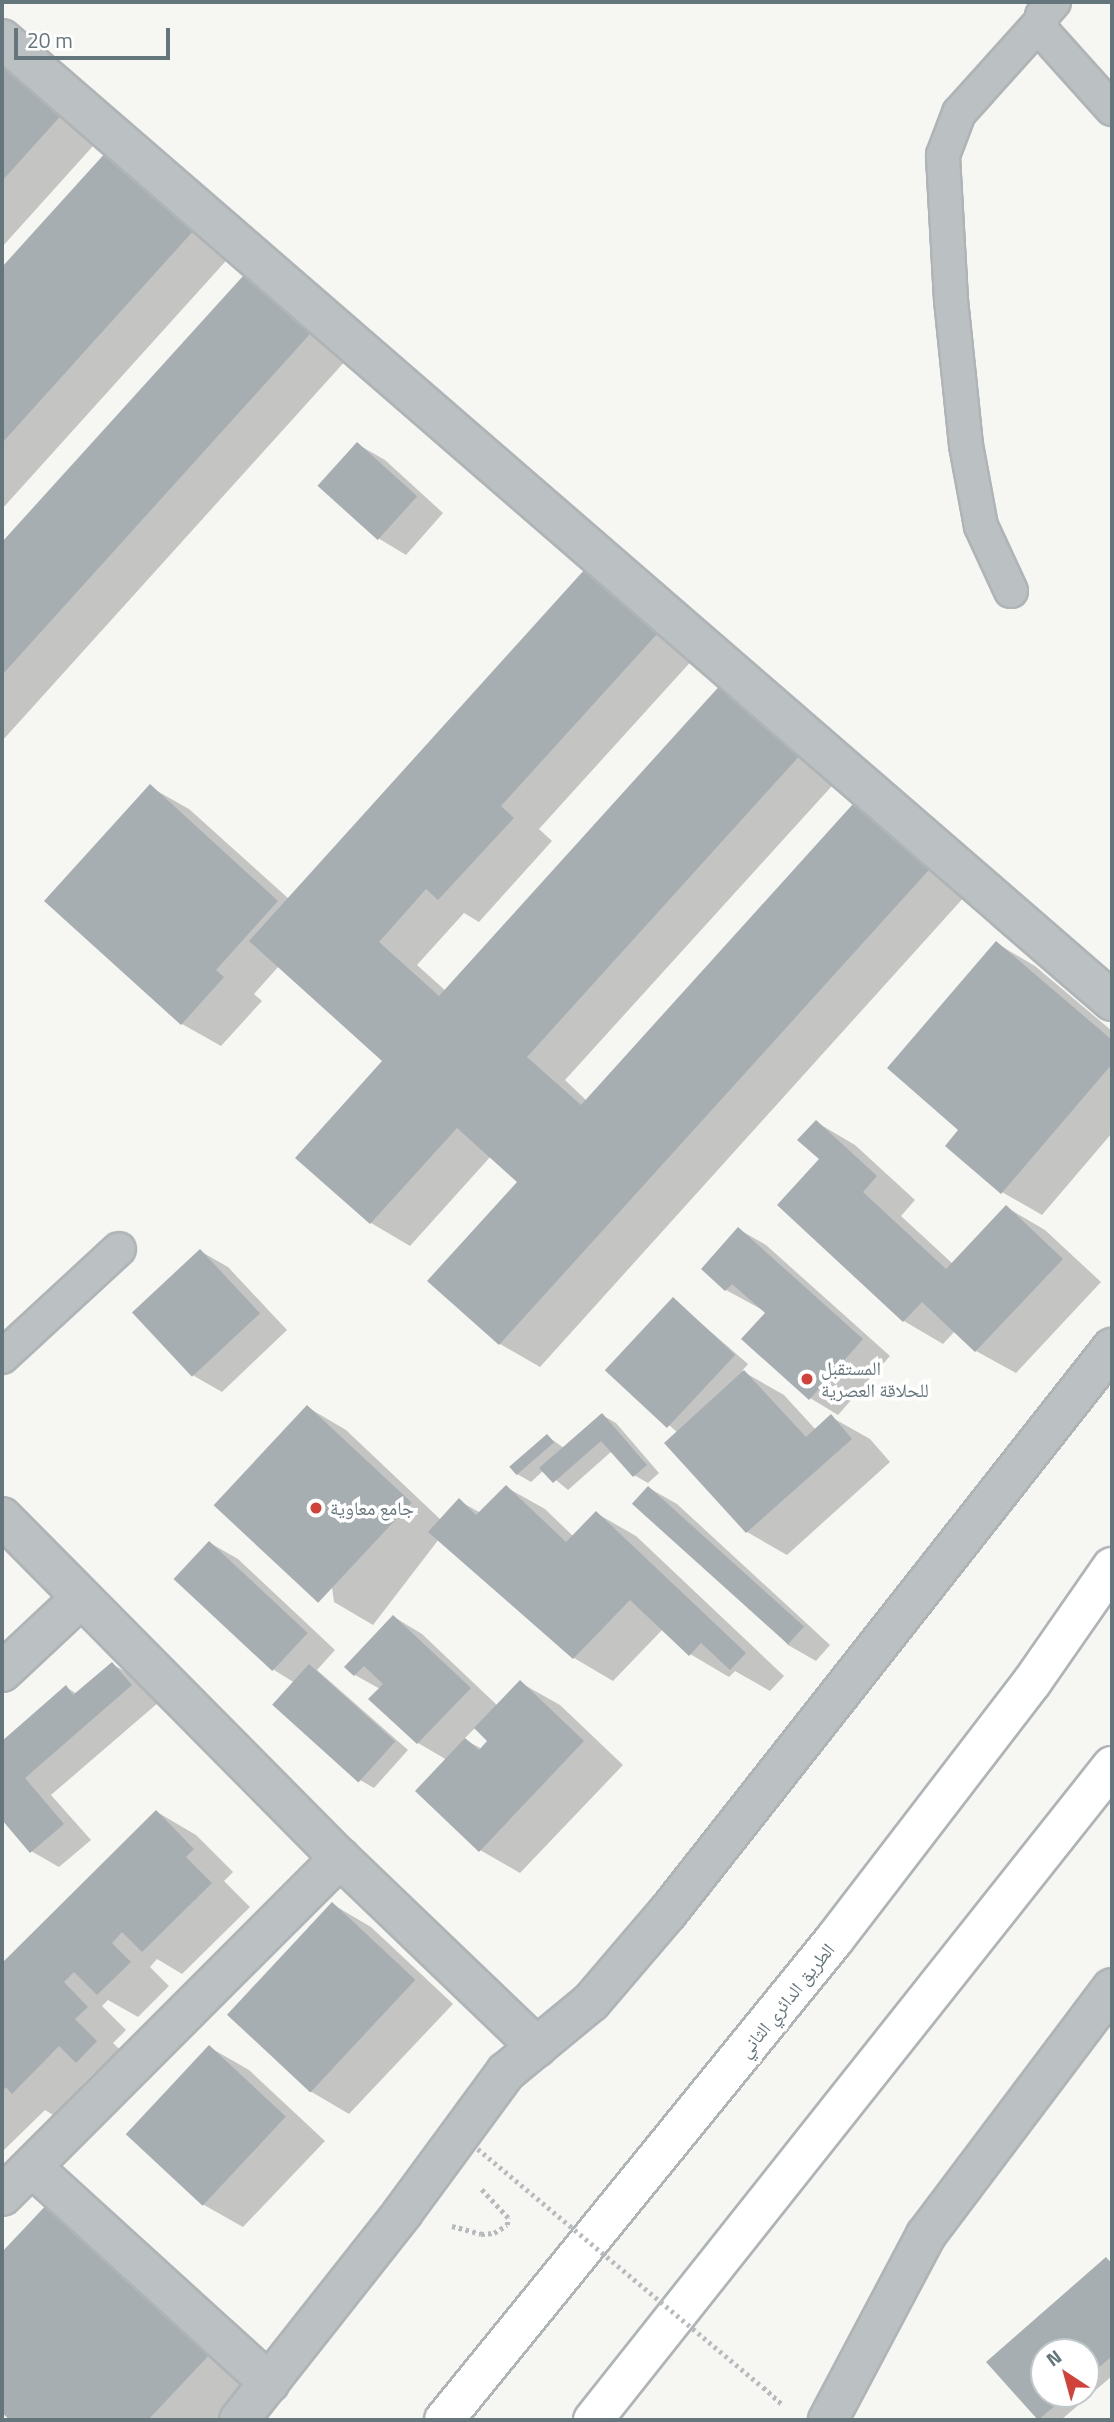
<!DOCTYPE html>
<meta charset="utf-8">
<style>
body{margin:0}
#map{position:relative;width:1114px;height:2422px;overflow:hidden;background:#f6f6f3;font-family:"Titillium Web","Noto Naskh Arabic",sans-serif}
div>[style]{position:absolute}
.shadow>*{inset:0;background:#0003}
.building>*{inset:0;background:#a6aeb2;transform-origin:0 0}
.path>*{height:4.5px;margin-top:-2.25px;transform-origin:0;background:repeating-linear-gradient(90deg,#b6babc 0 3.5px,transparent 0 7px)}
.roads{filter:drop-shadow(2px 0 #afb4b6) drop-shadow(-2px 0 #afb4b6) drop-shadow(0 2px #afb4b6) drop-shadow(0 -2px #afb4b6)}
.service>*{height:32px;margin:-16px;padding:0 16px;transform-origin:16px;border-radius:16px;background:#bbc1c3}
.minor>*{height:38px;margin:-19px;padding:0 19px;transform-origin:19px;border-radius:19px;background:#bbc1c3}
.trunk>*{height:38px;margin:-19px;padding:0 19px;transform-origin:19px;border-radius:19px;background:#fff}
.path-bridge>*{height:4.5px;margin-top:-2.25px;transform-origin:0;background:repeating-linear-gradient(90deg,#b6babc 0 3.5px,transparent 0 7px)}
.dots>*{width:19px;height:19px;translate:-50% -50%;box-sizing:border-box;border:4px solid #fff;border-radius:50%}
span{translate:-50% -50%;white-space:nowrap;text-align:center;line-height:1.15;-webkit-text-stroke:7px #fff;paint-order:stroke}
.poi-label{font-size:19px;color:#64757b}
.left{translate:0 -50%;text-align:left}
.street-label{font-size:19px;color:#64757b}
.frame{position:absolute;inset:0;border:4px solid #64757b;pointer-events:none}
.north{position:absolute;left:1030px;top:2338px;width:70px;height:70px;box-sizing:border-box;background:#fff;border:2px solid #c1c8ca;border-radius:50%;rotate:324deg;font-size:19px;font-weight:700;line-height:28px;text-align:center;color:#64757b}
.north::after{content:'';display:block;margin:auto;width:24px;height:32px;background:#d0423a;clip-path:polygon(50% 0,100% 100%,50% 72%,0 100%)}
.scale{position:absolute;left:14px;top:28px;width:156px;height:32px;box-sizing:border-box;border:4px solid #64757b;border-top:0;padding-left:9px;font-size:21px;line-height:24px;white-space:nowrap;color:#64757b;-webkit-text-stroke:5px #fff;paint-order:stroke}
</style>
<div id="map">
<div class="shadow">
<div style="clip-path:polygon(2px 54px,103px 135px,2px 247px)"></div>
<div style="clip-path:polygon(117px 142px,243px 242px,2px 509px,2px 270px)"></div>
<div style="clip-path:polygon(253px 267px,357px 348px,2px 741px,2px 545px)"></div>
<div style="clip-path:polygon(357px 444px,385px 460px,443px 513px,406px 555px,378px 538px)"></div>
<div style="clip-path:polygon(595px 561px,705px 646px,539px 829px,552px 841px,479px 922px,464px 913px,417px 965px,446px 991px,724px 683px,841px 776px,565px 1080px,587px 1101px,863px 796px,975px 885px,540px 1367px,500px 1344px,430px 1281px,519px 1182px,491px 1156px,410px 1246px,371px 1223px,385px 1061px,279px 966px,254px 994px,262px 1001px,221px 1046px,182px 1024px,150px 787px,189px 809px,289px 899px)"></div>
<div style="clip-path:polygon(996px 943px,1035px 966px,1112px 1031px,1112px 1133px,1042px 1215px,1002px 1192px,947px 1146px,961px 1130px)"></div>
<div style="clip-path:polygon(816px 1122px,855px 1145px,915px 1200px,901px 1216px,953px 1264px,1006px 1207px,1045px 1230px,1101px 1282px,1016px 1373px,976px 1351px,955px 1331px,943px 1344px,904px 1321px,821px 1159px)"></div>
<div style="clip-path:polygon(738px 1229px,766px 1245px,890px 1356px,838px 1415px,810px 1398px,768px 1313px,726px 1290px)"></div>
<div style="clip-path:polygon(200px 1251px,228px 1267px,287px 1330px,222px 1392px,194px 1376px)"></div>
<div style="clip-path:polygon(673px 1299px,748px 1364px,742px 1371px,784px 1395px,816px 1430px,831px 1417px,870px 1439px,890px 1462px,787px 1555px,747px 1532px,667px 1443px,678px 1433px,607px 1370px)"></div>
<div style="clip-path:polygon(307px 1407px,346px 1430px,441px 1520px,459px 1501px,481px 1513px,506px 1487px,545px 1509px,574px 1537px,596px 1513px,636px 1536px,784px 1676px,770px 1691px,735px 1671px,729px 1677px,690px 1654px,663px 1629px,613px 1681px,574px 1658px,439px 1539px,373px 1625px,334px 1602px)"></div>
<div style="clip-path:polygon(602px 1415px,616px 1423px,659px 1473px,648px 1483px,634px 1475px,612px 1451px,568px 1490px,544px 1470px,531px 1482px,517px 1474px,547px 1436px,564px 1448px)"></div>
<div style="clip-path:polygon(649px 1488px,677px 1504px,830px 1645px,816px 1661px,788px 1645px)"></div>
<div style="clip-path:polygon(210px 1543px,238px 1559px,335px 1650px,317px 1670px,408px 1750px,374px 1788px,360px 1780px,295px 1683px,274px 1670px)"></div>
<div style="clip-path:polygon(evenodd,394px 1617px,422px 1634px,498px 1706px,521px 1683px,560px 1705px,623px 1765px,520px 1873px,480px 1850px,447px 1760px,418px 1743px,380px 1689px,355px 1675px,394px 1617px,476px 1727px,490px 1741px,482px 1749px,464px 1739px,476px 1727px)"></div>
<div style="clip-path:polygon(112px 1664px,140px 1680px,159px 1702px,51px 1795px,91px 1840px,59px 1867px,31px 1851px,2px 1818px,2px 1743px,66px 1687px,77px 1694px)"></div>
<div style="clip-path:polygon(157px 1812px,196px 1835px,233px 1872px,224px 1881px,250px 1907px,182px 1974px,157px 1959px,150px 1967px,169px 1986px,138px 2017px,108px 2000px,102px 2006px,126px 2030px,113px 2043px,136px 2065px,117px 2085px,95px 2072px,53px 2115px,45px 2110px,4px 2150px,2px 1966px)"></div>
<div style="clip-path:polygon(332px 1904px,371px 1927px,453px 2004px,349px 2114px,310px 2091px)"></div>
<div style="clip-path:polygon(209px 2047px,249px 2070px,325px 2141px,243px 2227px,204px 2205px,127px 2133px)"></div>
<div style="clip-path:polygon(51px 2203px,259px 2381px,222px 2420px,12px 2420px,2px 2410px,2px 2255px)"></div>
<div style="clip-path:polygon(evenodd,1106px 2259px,1112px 2262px,1112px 2376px,1061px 2420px,1041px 2420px,989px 2362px,1106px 2259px,1044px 2352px,1086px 2352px,1086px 2394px,1044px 2394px,1044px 2352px)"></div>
</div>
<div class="building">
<div style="clip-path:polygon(2px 54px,65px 111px,2px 181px)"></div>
<div style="clip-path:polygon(117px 140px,204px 219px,2px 443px,2px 267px)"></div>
<div style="clip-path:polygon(253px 265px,319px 324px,2px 675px,2px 542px)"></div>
<div style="left:357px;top:442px;width:81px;height:59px;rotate:42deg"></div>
<div style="clip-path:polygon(595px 558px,667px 623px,501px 806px,514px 818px,438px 900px,426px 889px,379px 942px,439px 996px,724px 681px,803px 752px,527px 1057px,581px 1105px,862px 794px,937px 861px,499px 1345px,427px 1281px,517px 1182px,457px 1128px,370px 1224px,295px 1158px,382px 1061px,249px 941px)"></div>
<div style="clip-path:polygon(150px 784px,278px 901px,216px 970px,224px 977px,181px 1025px,44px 901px)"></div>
<div style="clip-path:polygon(996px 941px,1112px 1040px,1112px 1064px,1001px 1194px,945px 1146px,958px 1130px,887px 1068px)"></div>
<div style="clip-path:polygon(816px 1120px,877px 1176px,863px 1192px,946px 1269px,1006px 1205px,1063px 1259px,975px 1352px,922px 1302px,903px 1322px,777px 1205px,819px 1159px,797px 1140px)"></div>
<div style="clip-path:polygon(738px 1227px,863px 1339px,809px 1400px,741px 1339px,765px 1313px,732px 1284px,725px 1291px,701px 1269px)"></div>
<div style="left:200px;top:1249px;width:88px;height:93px;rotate:47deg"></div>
<div style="left:673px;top:1297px;width:85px;height:100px;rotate:43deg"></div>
<div style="clip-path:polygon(744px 1370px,806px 1437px,831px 1414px,852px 1439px,746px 1533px,664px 1443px)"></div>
<div style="left:307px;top:1405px;width:143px;height:137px;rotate:43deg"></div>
<div style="clip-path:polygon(602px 1413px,647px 1465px,633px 1477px,601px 1441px,553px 1483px,539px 1468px)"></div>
<div style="left:547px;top:1434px;width:11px;height:50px;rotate:49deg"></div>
<div style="clip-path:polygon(506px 1485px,566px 1542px,596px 1511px,746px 1653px,730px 1670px,701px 1643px,689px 1656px,630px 1600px,573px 1659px,428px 1532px,459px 1498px,476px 1515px)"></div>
<div style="left:648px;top:1486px;width:210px;height:24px;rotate:42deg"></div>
<div style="left:209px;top:1541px;width:135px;height:52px;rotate:43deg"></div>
<div style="clip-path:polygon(393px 1615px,471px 1688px,417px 1744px,368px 1699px,383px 1684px,364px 1666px,354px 1676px,344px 1667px)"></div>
<div style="clip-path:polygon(112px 1662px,132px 1685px,25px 1778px,64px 1824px,30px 1853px,2px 1820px,2px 1741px,66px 1685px,73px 1695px)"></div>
<div style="left:309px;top:1664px;width:116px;height:55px;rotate:42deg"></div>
<div style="clip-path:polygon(520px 1680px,584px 1741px,479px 1852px,415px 1791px,465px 1738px,479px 1750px,487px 1741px,474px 1728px)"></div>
<div style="clip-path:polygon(156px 1810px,194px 1849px,186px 1857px,212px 1883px,142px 1952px,122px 1932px,112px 1943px,131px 1962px,97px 1995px,74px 1972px,64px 1982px,88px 2007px,75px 2019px,97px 2041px,76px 2063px,59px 2046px,12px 2094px,6px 2087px,2px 2092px,2px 1963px)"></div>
<div style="left:332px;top:1902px;width:114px;height:154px;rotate:43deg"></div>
<div style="left:209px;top:2045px;width:105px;height:122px;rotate:43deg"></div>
<div style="clip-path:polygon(51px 2200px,212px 2352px,148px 2420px,10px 2420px,2px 2413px,2px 2252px)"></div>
<div style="clip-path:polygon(1106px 2257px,1112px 2264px,1112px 2356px,1086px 2379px,1086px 2352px,1044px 2352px,1044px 2394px,1069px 2394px,1038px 2420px,986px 2362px)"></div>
</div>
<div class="path">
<div style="left:452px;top:2226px;width:30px;rotate:15deg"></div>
<div style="left:481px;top:2234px;width:13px;rotate:-4deg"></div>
<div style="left:494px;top:2233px;width:15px;rotate:-32deg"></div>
<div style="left:507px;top:2225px;width:7px;rotate:-82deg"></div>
<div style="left:508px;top:2218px;width:41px;rotate:-133deg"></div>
<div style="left:763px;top:2387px;width:27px;rotate:42deg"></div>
</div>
<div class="roads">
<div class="service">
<div style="left:1054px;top:2px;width:18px;rotate:131deg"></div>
<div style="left:1042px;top:16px;width:15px;rotate:90deg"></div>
<div style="left:1042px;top:31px;width:105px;rotate:48.1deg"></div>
<div style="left:1011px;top:591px;width:72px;rotate:-114.8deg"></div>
<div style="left:981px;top:526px;width:82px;rotate:-100.5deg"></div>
<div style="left:966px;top:445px;width:146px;rotate:-95.9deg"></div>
<div style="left:951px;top:300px;width:145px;rotate:-93.2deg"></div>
<div style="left:943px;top:155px;width:45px;rotate:-69.1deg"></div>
<div style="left:959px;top:113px;width:121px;rotate:-48deg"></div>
<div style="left:2px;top:1357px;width:159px;rotate:-42.7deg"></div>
</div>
<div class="minor">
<div style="left:2px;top:39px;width:1469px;rotate:40.91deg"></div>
<div style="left:2px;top:1517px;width:480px;rotate:45.3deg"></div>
<div style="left:340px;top:1858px;width:273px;rotate:43.8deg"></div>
<div style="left:2px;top:1672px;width:108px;rotate:-43.1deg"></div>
<div style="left:32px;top:2167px;width:321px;rotate:42.3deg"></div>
<div style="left:2px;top:2196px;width:478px;rotate:-45deg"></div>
<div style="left:239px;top:2420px;width:265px;rotate:-51.7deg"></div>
<div style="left:403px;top:2212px;width:174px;rotate:-53.7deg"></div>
<div style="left:506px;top:2072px;width:110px;rotate:-39.5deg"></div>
<div style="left:591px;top:2002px;width:118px;rotate:-49.5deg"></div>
<div style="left:668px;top:1912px;width:718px;rotate:-51.79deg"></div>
<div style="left:828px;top:2420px;width:209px;rotate:-62.1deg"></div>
<div style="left:926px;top:2235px;width:309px;rotate:-53deg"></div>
</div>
<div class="trunk">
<div style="left:444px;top:2420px;width:618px;rotate:-50.91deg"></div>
<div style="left:834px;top:1940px;width:325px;rotate:-52.5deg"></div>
<div style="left:1032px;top:1682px;width:140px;rotate:-55.2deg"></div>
<div style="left:593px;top:2420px;width:835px;rotate:-51.57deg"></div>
</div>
</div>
<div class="path-bridge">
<div style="left:478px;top:2149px;width:371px;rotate:39.9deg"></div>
</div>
<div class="dots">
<div style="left:807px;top:1379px;background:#d0423a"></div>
<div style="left:316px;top:1508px;background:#d0423a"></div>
</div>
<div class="poi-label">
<span class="left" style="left:821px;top:1379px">المستقبل<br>للحلاقة العصرية</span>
<span class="left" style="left:330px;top:1508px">جامع معاوية</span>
</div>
<div class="street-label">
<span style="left:786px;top:2000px;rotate:-51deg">الطريق الدائري الثاني</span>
</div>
<div class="frame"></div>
<div class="north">N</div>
<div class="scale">20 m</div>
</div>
